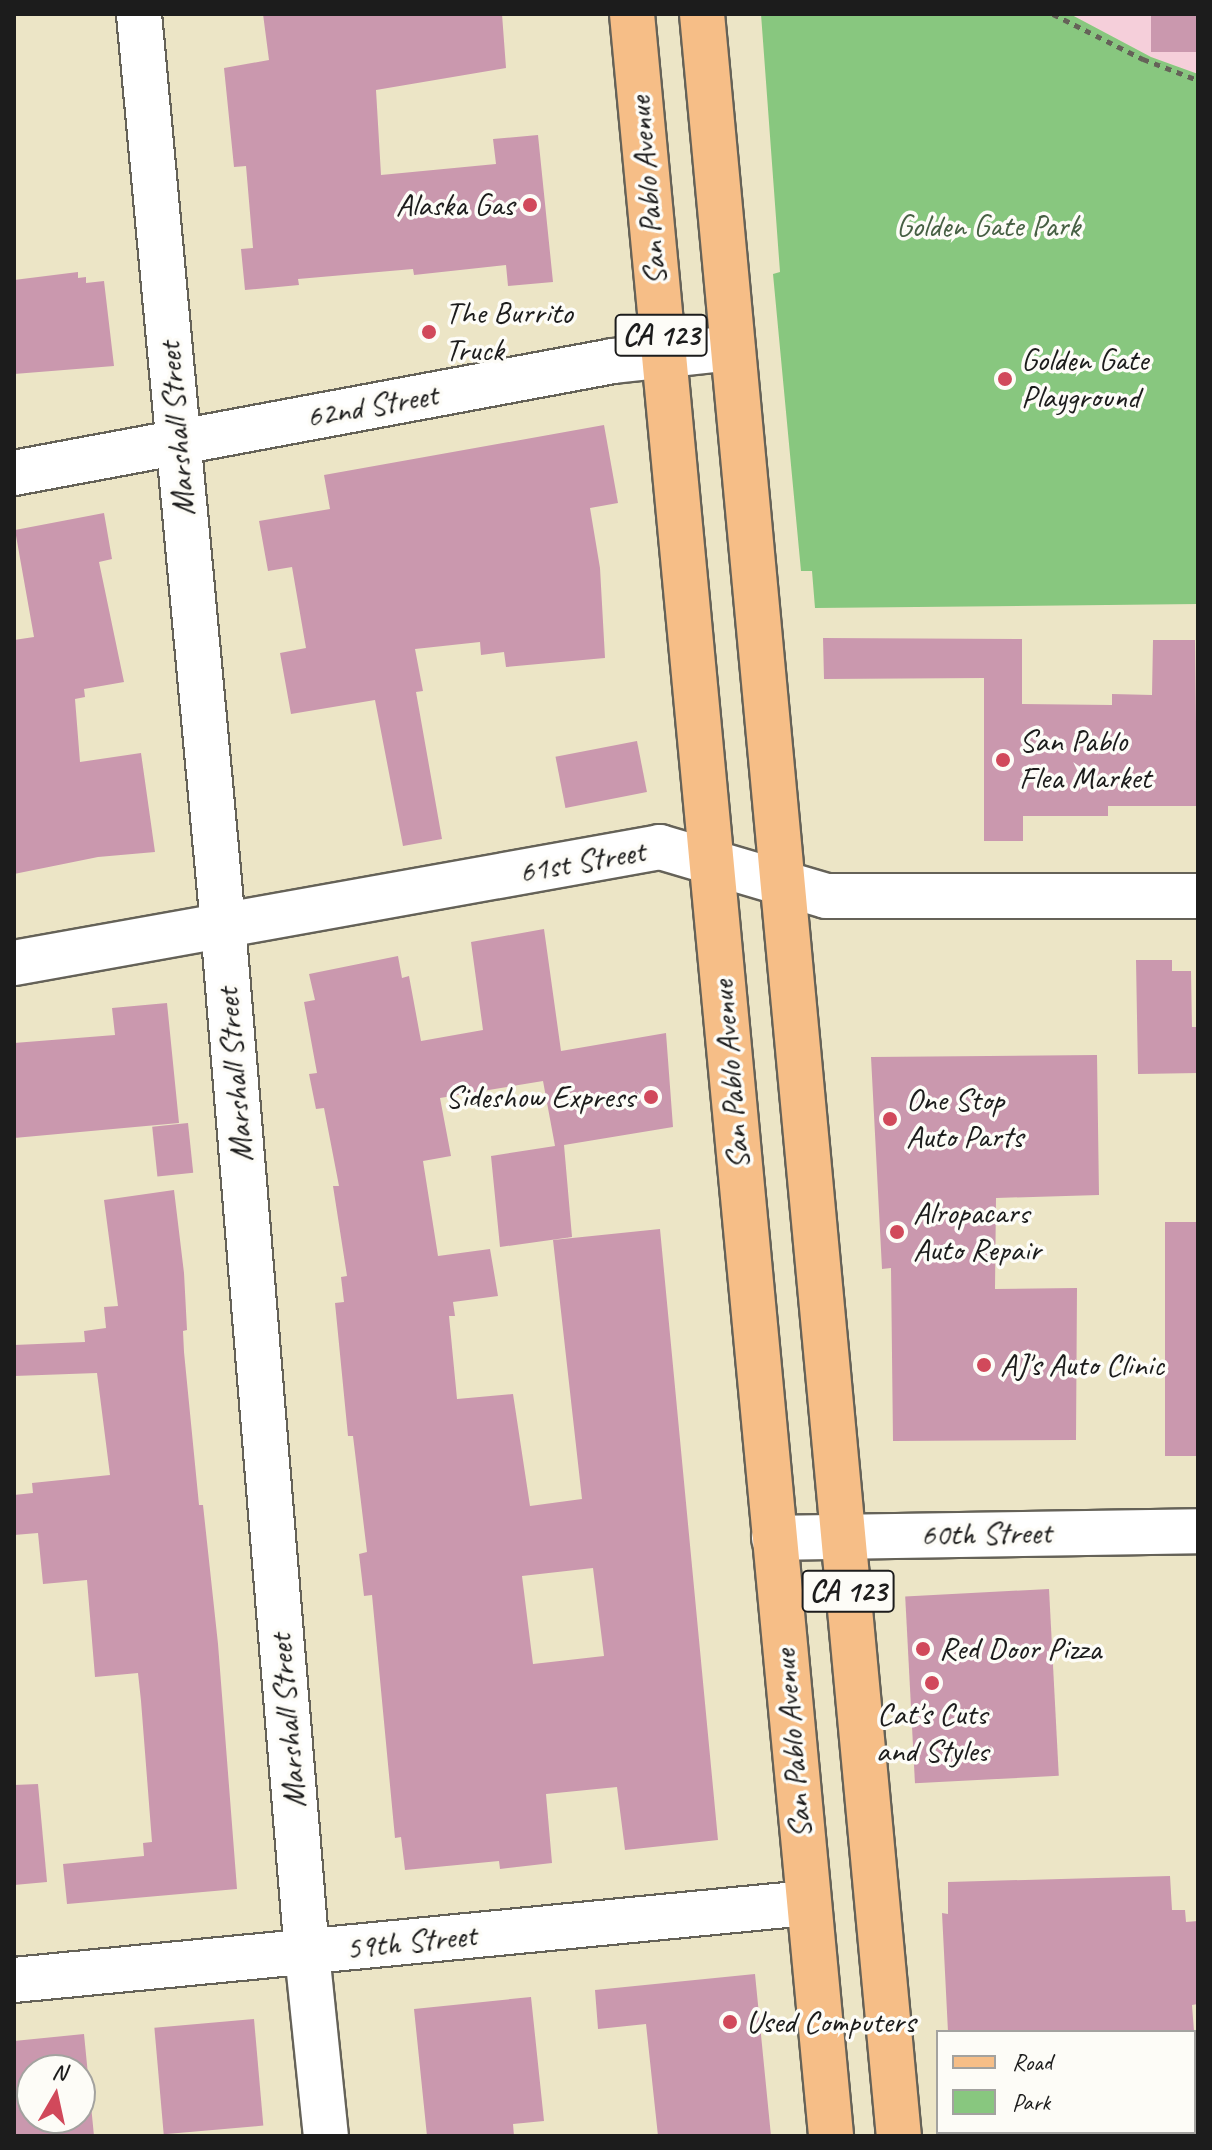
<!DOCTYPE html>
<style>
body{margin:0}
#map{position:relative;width:1212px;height:2150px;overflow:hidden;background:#ece5c6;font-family:Caveat,sans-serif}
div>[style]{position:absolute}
.built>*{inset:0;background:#f5cfda}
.green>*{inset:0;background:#88c77f}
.building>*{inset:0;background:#ca98ae;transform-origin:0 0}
.path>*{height:5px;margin-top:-2.5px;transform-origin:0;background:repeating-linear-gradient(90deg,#656258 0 6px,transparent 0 12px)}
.roads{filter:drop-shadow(2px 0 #656258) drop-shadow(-2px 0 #656258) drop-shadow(0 2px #656258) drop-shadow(0 -2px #656258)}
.minor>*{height:44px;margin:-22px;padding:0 22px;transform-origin:22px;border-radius:22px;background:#fff}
.major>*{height:44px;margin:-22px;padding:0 22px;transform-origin:22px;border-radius:22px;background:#f6be87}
.dots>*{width:22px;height:22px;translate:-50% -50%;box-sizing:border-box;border:4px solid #fdfcf7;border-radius:50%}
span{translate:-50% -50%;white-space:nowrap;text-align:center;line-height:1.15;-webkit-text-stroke:7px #fdfcf7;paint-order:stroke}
.shield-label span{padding:2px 6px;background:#fdfcf7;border:2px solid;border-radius:6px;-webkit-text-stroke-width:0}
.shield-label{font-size:30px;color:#1c1c1c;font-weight:700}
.street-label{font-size:32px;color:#1c1c1c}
.poi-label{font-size:32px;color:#1c1c1c}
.right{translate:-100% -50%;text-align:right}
.left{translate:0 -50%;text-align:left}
.park-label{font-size:32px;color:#476044}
.frame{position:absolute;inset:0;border:16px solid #1c1c1c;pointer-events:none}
.legend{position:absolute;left:936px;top:2030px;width:260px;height:104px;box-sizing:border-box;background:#fdfcf7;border:2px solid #a3a29f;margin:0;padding:10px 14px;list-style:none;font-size:24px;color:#1c1c1c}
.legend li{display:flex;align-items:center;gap:16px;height:40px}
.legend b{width:40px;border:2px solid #a3a29f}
.north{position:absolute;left:16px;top:2054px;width:80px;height:80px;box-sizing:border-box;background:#fdfcf7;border:2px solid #a3a29f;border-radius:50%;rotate:9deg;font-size:22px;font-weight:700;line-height:32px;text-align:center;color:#1c1c1c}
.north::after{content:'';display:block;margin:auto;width:28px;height:36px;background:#d1495b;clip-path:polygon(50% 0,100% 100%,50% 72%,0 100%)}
</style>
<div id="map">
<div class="built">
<div style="clip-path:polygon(1070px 14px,1198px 14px,1198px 74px,1151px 57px)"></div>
</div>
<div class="green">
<div style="clip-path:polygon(761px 14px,1070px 14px,1151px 57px,1198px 74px,1198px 604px,815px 608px,812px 571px,801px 571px,773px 274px,780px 272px)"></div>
</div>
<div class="building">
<div style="clip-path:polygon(263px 14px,502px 14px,506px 68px,376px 90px,381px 175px,496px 164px,493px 139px,538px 135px,553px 282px,508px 286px,506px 265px,414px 275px,413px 269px,298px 279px,299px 285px,245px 290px,241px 249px,253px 248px,246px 166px,234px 167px,224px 68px,269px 60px)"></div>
<div style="left:1151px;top:14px;width:47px;height:38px"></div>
<div style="clip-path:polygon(78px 272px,78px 278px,86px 277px,86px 283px,104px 281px,114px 366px,14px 374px,14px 280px)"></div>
<div style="clip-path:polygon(604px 425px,618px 503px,590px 508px,600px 568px,605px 658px,506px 667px,504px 652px,481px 655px,480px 642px,415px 649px,423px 691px,416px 692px,442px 839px,403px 846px,375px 700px,291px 714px,280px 653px,306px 648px,292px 567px,268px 571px,259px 521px,330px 509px,324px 475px)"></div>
<div style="clip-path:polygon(104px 513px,112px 559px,99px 562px,124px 682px,84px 689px,85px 697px,75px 699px,80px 762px,141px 753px,155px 852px,98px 857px,14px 874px,14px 640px,34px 637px,15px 530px)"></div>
<div style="clip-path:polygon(823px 638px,1022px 639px,1022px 704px,1112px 705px,1112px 694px,1152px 695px,1153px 640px,1195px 640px,1197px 806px,1108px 806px,1108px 816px,1023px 816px,1023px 841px,984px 841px,984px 678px,824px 679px)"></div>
<div style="left:637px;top:741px;width:52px;height:83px;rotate:79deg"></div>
<div style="clip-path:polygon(evenodd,544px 929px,561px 1051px,666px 1033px,673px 1127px,564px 1145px,572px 1237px,500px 1247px,491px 1156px,555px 1146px,543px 1081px,440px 1098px,451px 1156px,423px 1161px,438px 1256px,490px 1249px,498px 1296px,453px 1302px,455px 1316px,449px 1316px,457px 1399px,513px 1394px,530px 1506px,582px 1499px,553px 1240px,660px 1229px,718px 1840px,625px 1850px,617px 1787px,546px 1794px,552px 1863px,500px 1869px,499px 1861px,405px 1870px,401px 1837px,395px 1838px,372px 1595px,364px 1596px,359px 1554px,367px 1552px,353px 1436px,348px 1436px,335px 1303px,344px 1302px,341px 1277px,347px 1276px,333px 1186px,339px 1186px,324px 1108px,316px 1109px,309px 1074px,317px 1073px,304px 1002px,315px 1000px,309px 974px,398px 956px,402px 978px,409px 976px,421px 1041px,483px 1030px,471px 942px,544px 929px,593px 1568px,604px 1656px,533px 1664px,522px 1576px,593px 1568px)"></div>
<div style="clip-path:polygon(1136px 960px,1172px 960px,1172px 971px,1191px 971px,1192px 1027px,1198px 1027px,1198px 1073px,1138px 1074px)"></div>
<div style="clip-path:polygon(167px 1003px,179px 1123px,14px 1138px,14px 1043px,115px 1035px,112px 1008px)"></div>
<div style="clip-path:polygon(1097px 1055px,1099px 1195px,996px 1198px,995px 1289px,1077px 1288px,1076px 1440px,893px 1441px,891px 1268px,882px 1269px,871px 1057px)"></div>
<div style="left:188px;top:1123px;width:50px;height:36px;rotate:84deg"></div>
<div style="clip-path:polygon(174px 1190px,184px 1273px,187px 1330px,183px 1331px,184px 1352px,199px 1505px,203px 1505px,218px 1644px,237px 1889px,67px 1904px,63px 1864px,144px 1856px,143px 1843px,152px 1842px,141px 1701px,138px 1673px,95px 1677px,87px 1580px,43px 1584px,38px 1533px,14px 1535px,14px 1495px,33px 1493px,32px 1483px,110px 1475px,97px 1373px,14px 1376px,14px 1345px,85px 1342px,84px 1331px,106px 1328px,104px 1307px,118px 1306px,104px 1200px)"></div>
<div style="left:1165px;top:1222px;width:33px;height:234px"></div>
<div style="left:1049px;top:1589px;width:187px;height:144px;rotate:87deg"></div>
<div style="clip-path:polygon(38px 1784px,47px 1882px,14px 1885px,14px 1785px)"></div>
<div style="clip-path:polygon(1170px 1876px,1172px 1910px,1185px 1910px,1186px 1922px,1198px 1921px,1198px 2004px,1192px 2005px,1194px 2032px,948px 2032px,942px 1913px,948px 1914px,948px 1882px)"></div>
<div style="clip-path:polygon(755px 1974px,771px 2136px,658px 2136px,646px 2024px,598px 2029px,595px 1990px)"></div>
<div style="clip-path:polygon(531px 1997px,544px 2121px,513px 2124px,514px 2136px,427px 2136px,414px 2009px)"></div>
<div style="left:254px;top:2019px;width:107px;height:100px;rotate:85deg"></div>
<div style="clip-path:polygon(evenodd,84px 2034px,94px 2136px,14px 2136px,14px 2041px,84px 2034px,32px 2070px,80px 2070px,80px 2118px,32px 2118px,32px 2070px)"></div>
</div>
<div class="path">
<div style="left:1053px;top:14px;width:101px;rotate:26.6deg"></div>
<div style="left:1143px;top:59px;width:59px;rotate:20.9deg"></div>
</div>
<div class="roads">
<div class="minor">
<div style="left:139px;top:14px;width:915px;rotate:84.73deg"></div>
<div style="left:223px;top:925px;width:1031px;rotate:85.33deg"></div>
<div style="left:307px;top:1953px;width:184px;rotate:84.1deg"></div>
<div style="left:14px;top:473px;width:609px;rotate:-10.59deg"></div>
<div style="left:613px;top:361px;width:120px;rotate:-6.2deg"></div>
<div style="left:14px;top:963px;width:656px;rotate:-10.18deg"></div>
<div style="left:660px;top:847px;width:173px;rotate:16.4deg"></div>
<div style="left:826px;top:896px;width:372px"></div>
<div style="left:774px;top:1538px;width:424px;rotate:-0.9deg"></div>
<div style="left:14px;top:1980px;width:797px;rotate:-5.55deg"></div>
</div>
<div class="major">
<div style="left:632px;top:14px;width:2131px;rotate:84.64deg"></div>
<div style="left:702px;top:14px;width:2131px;rotate:84.7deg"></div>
</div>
</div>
<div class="dots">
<div style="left:530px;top:205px;background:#d1495b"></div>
<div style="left:429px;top:332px;background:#d1495b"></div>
<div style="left:1005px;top:379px;background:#d1495b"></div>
<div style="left:1003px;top:760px;background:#d1495b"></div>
<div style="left:651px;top:1097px;background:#d1495b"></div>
<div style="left:890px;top:1119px;background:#d1495b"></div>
<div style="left:897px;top:1232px;background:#d1495b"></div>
<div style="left:984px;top:1365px;background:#d1495b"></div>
<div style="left:923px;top:1649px;background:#d1495b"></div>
<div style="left:932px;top:1683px;background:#d1495b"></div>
<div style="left:730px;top:2022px;background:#d1495b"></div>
</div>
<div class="shield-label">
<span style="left:661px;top:335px">CA 123</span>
<span style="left:848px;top:1591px">CA 123</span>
</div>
<div class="street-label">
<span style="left:648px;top:191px;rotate:-95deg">San Pablo Avenue</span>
<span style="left:372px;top:406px;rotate:-10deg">62nd Street</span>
<span style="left:177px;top:429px;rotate:-95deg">Marshall Street</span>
<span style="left:582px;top:862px;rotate:-10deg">61st Street</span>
<span style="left:235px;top:1075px;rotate:-95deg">Marshall Street</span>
<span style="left:731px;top:1075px;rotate:-95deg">San Pablo Avenue</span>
<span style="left:986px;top:1534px;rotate:-1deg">60th Street</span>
<span style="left:288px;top:1721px;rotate:-95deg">Marshall Street</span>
<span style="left:793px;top:1744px;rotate:-95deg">San Pablo Avenue</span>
<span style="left:411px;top:1942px;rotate:-6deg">59th Street</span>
</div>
<div class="poi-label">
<span class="right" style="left:514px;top:205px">Alaska Gas</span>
<span class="left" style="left:445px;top:332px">The Burrito<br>Truck</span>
<span class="left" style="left:1021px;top:379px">Golden Gate<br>Playground</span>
<span class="left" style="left:1019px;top:760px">San Pablo<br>Flea Market</span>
<span class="right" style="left:635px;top:1097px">Sideshow Express</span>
<span class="left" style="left:906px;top:1119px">One Stop<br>Auto Parts</span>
<span class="left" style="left:913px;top:1232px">Alropacars<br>Auto Repair</span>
<span class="left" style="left:1000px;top:1365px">AJ's Auto Clinic</span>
<span class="left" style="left:939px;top:1649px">Red Door Pizza</span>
<span style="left:932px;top:1733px">Cat's Cuts<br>and Styles</span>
<span class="left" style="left:746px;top:2022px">Used Computers</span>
</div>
<div class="park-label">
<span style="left:988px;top:226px">Golden Gate Park</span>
</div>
<div class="frame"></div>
<ul class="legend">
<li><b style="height:10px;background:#f6be87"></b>Road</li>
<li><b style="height:22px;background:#88c77f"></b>Park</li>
</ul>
<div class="north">N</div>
</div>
